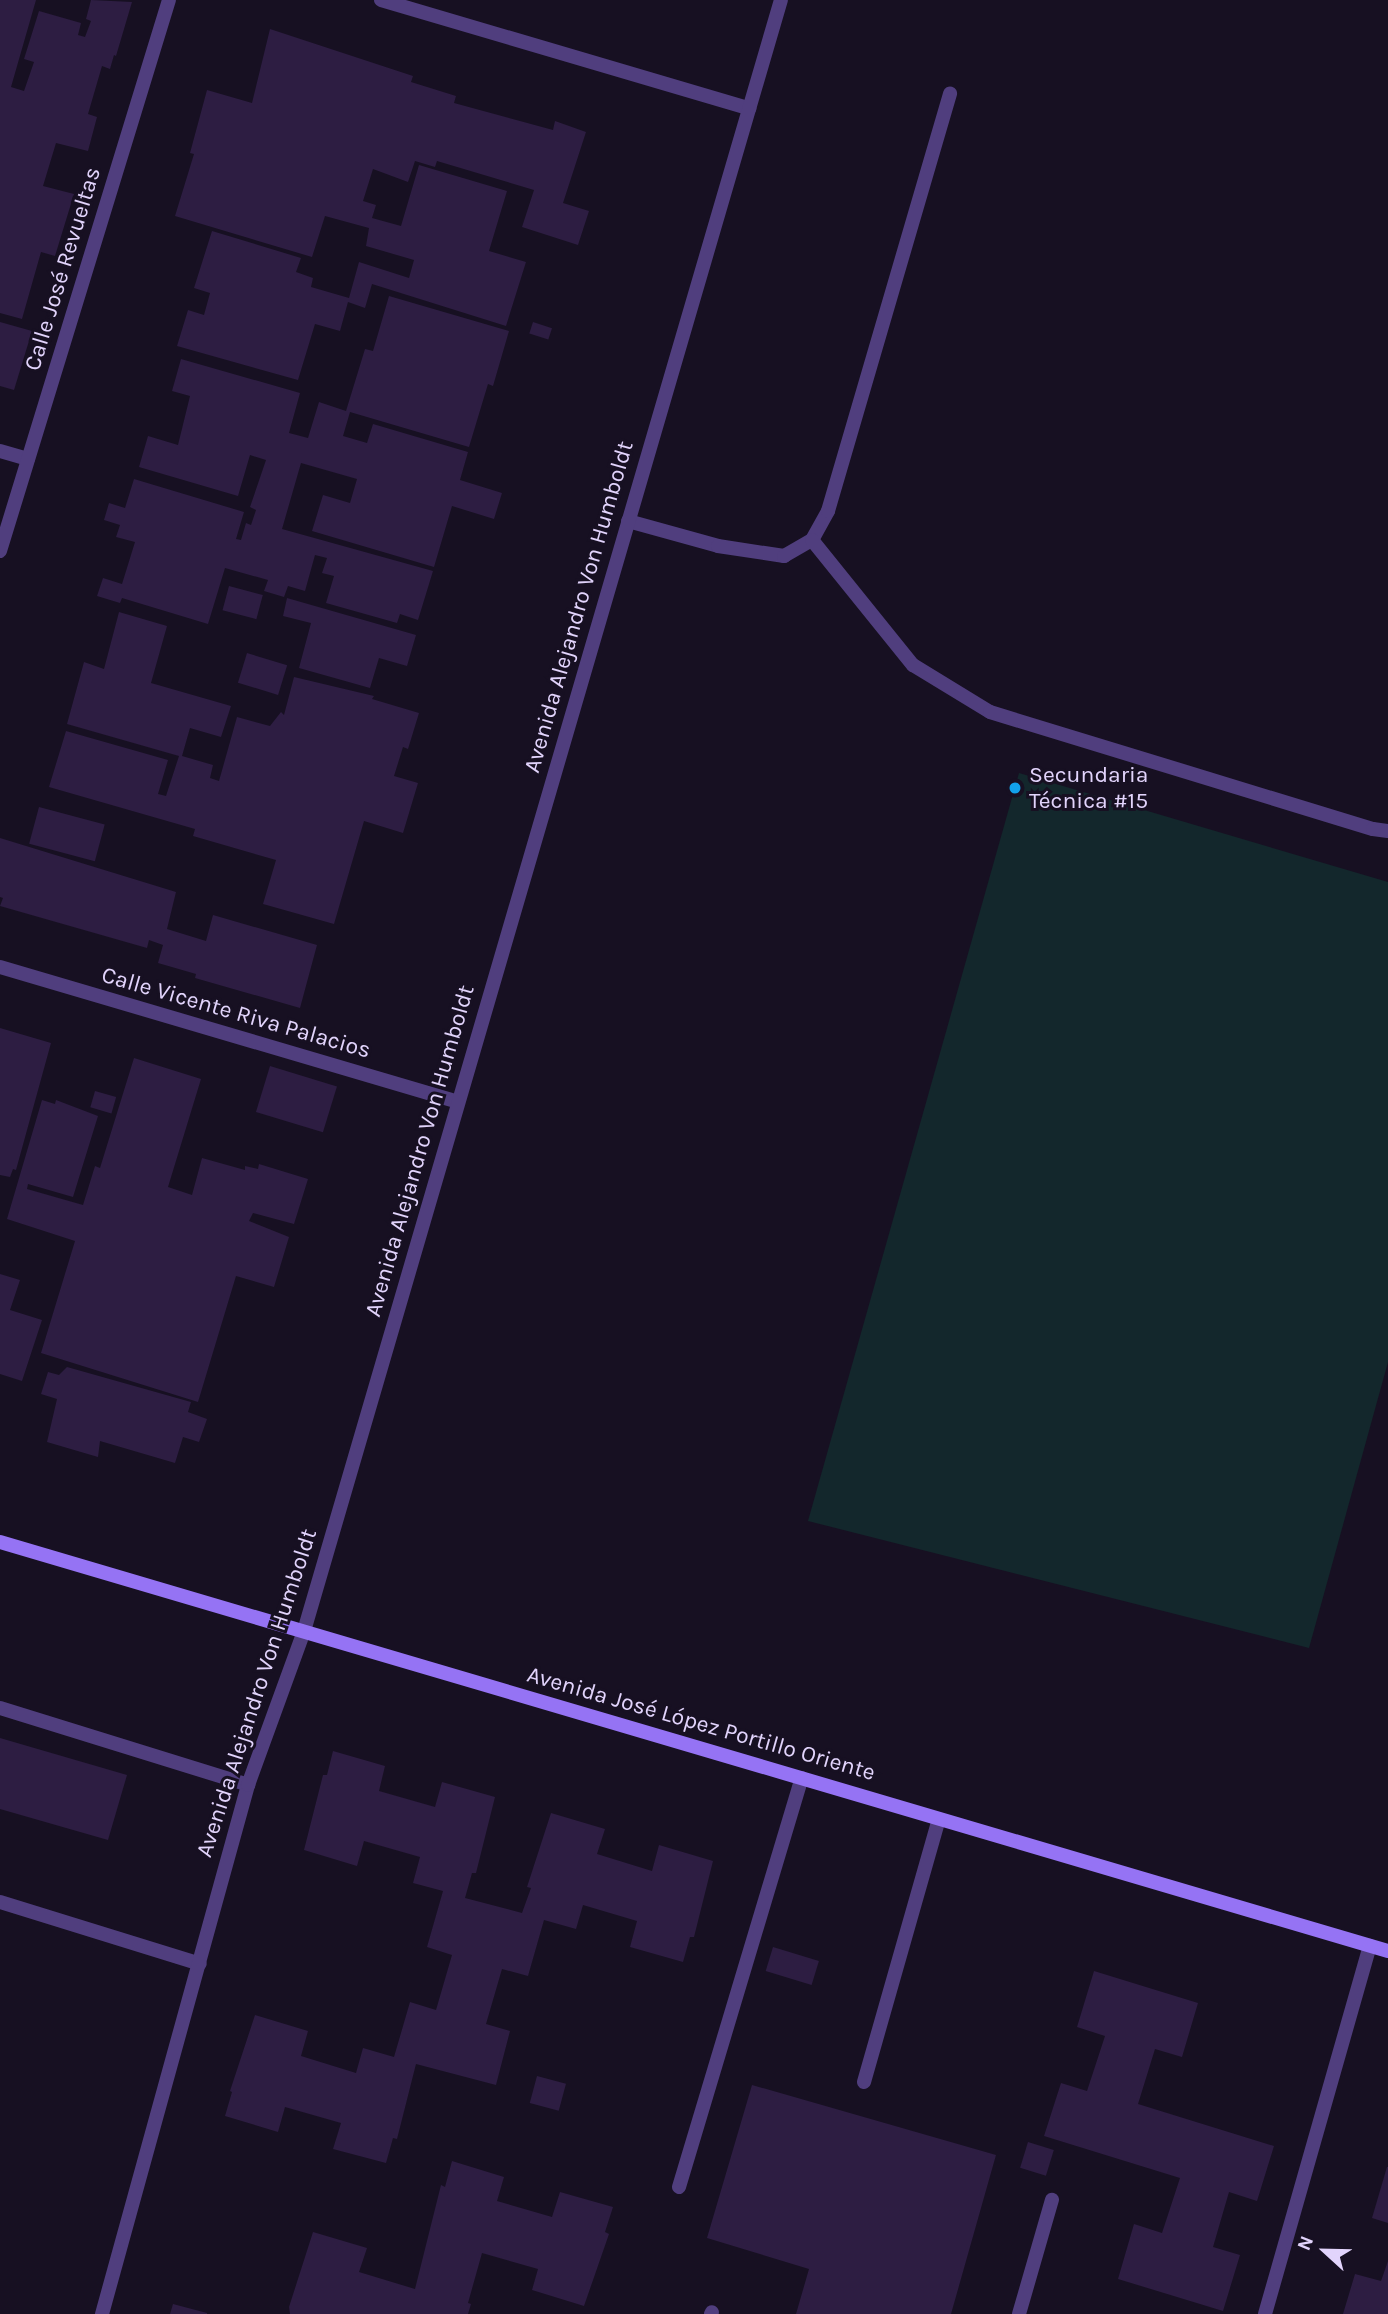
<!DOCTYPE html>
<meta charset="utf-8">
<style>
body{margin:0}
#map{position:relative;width:1388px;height:2314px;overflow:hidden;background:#171022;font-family:Karla,sans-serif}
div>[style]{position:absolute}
.green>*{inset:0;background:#13272c}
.building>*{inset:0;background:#2d1d42;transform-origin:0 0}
.service>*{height:14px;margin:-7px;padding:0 7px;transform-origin:7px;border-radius:7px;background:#503e7e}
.minor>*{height:14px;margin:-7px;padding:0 7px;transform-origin:7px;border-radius:7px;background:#503e7e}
.tertiary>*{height:14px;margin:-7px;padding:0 7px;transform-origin:7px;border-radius:7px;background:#503e7e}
.secondary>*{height:14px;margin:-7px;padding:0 7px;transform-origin:7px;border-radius:7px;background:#9573f4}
.dots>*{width:19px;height:19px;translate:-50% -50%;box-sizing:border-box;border:4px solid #171022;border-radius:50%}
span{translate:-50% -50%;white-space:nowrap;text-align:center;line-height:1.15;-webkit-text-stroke:6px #171022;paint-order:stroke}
.street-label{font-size:23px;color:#e2d4fc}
.poi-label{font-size:23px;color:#e2d4fc}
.left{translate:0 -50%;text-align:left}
.north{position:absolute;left:1290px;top:2216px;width:70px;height:70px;-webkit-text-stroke:5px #171022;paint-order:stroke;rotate:292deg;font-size:19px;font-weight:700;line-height:28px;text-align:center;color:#e2d4fc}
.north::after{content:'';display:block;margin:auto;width:24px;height:32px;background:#e2d4fc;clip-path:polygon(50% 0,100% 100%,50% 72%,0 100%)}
</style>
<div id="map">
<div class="green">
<div style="clip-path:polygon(1019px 773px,1388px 882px,1388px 1362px,1309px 1648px,808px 1521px)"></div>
</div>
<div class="building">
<div style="clip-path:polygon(0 0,36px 0,11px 87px,24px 91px,34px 62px,24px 59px,39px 11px,81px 23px,78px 35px,85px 37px,91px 21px,86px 19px,91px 0,132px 2px,116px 56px,114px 55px,110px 69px,102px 66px,88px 114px,97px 117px,88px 151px,56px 143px,43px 186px,74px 194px,55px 256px,41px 252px,22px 319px,0 313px)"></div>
<div style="clip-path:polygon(270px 29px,413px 76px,411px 82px,456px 96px,454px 103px,553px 130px,555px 121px,586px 132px,563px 203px,589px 211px,578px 245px,522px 227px,534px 190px,437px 161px,435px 167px,415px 161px,408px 182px,373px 169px,363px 201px,376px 205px,372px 218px,401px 226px,419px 165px,507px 191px,489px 251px,526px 262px,506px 326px,372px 284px,365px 308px,348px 302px,340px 331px,315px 324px,298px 380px,177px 346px,188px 310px,204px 315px,210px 293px,194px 288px,212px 231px,301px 258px,296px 272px,313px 278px,311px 287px,349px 298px,359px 262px,409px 278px,414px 260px,366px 246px,369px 228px,325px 216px,312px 257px,175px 216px,194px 154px,190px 153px,207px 90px,252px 103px)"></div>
<div style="clip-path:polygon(389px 296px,509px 331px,493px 386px,488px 384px,469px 447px,350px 412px,343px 436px,367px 443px,373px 424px,468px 452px,460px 480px,502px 493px,494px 519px,452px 506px,434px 567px,312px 531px,323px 495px,350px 503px,357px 479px,301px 463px,282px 529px,433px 571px,418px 620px,400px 614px,397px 623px,326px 603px,334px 576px,322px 573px,327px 558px,315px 555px,305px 591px,288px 586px,284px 597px,264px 591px,268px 580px,225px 568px,208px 624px,122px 598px,120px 603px,97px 596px,103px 578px,122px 584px,135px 542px,116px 537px,120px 525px,104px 520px,109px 503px,125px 508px,134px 479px,244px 512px,236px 539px,241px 540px,246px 523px,251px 525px,256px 510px,250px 507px,266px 460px,250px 455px,238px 496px,139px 467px,148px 436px,178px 445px,190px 396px,172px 391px,181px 359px,300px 393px,289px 433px,308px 438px,319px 402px,346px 411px,365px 349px,373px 351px)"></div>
<div style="clip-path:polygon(0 322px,32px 331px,14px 390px,0 386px)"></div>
<div style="left:533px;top:322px;width:20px;height:12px;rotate:18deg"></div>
<div style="left:229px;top:586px;width:35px;height:25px;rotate:15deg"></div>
<div style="clip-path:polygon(287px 598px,416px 635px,407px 666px,379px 658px,370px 688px,299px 668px,311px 623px,283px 616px)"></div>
<div style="clip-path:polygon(119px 612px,167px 626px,151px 683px,231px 706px,221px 737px,190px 728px,182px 756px,213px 765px,210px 778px,219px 781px,237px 717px,270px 726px,281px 712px,284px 715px,294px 677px,374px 696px,372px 699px,419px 713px,408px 749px,403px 747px,394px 776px,418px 783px,403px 833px,364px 821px,334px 924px,263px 904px,276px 860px,193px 836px,195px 829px,49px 787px,66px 731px,168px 760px,158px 794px,166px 796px,179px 756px,67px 724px,84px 662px,104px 669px)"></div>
<div style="left:247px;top:653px;width:42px;height:31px;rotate:17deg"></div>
<div style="left:39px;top:807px;width:68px;height:38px;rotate:15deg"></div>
<div style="clip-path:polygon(0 838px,176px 892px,167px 929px,206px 941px,213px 915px,317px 945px,300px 1008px,195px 978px,196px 974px,158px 963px,163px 945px,149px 940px,147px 948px,0 906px,3px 898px,0 897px)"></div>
<div style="clip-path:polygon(0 1028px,51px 1043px,16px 1170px,13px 1169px,10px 1177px,0 1175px)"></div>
<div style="clip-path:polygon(134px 1058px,201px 1079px,168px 1187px,192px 1195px,202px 1158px,245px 1170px,245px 1166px,258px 1169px,259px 1164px,308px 1179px,294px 1224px,253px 1213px,249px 1221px,289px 1237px,274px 1287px,236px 1276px,198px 1402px,41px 1353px,75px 1241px,7px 1219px,42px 1100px,55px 1104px,56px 1100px,98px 1116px,73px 1197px,28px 1184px,27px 1189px,83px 1205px,95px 1166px,100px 1168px)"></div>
<div style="left:270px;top:1066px;width:70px;height:48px;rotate:17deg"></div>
<div style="left:95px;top:1091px;width:22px;height:17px;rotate:16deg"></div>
<div style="clip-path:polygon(0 1274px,20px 1280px,10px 1310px,42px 1320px,22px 1381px,0 1374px)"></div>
<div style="clip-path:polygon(67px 1367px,191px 1402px,188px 1412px,207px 1419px,199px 1442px,183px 1437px,175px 1463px,100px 1441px,98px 1457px,47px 1442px,57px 1399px,41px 1394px,48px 1372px,59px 1375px)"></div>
<div style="clip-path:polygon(0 1738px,127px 1775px,108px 1840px,0 1809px)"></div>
<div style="clip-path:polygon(333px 1751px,385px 1766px,379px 1791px,435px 1807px,442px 1782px,495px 1797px,476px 1873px,472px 1873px,465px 1898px,522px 1913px,531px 1888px,527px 1887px,551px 1813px,605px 1829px,597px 1854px,652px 1871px,659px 1845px,713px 1861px,694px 1937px,690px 1937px,683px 1962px,630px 1947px,637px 1921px,583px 1905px,576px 1929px,544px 1920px,528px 1976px,502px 1969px,486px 2024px,510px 2031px,496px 2085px,416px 2064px,397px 2139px,393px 2138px,386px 2163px,333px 2149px,341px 2123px,285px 2107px,278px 2132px,225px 2116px,232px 2092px,230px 2091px,255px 2015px,308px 2031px,301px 2056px,356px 2073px,363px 2048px,394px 2057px,410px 2002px,436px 2010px,452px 1955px,427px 1947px,443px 1891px,413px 1883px,420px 1857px,364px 1841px,357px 1866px,304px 1850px,323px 1775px,327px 1775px)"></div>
<div style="left:773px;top:1947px;width:48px;height:25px;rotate:17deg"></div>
<div style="clip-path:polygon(1094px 1971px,1198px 2003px,1182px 2057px,1155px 2049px,1138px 2104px,1274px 2146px,1257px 2201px,1229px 2192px,1213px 2247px,1240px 2255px,1223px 2311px,1118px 2279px,1134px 2224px,1162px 2233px,1180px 2178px,1044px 2136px,1061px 2083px,1087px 2091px,1105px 2036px,1077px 2027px)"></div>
<div style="left:537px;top:2076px;width:30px;height:28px;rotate:15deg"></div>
<div style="clip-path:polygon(752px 2085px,996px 2155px,951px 2314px,796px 2314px,809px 2269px,707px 2238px)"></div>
<div style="left:1028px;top:2142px;width:27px;height:27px;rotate:17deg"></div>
<div style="clip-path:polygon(452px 2161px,504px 2177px,497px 2201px,552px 2217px,560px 2192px,613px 2207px,605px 2232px,609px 2234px,584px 2306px,532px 2290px,538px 2269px,482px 2253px,468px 2303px,471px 2304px,468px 2314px,290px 2314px,289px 2307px,313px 2232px,367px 2248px,359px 2272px,415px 2289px,441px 2185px,445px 2187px)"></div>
<div style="clip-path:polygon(1387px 2167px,1388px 2167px,1388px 2223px,1372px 2218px)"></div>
<div style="clip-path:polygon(1388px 2261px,1388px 2314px,1343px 2314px,1355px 2274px,1381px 2281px)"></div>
<div style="clip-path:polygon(173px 2304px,207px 2313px,207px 2314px,170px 2314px)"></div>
</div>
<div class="service">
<div style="left:628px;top:521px;width:93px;rotate:15.5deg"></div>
<div style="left:718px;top:546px;width:67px;rotate:8.6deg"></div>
<div style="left:784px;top:556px;width:32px;rotate:-30deg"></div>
<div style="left:812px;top:540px;width:33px;rotate:-61deg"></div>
<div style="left:828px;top:511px;width:435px;rotate:-73.7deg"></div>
<div style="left:812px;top:540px;width:161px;rotate:51.1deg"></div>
<div style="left:913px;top:665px;width:90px;rotate:31.4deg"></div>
<div style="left:990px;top:712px;width:400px;rotate:17deg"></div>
<div style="left:1373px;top:829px;width:15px;rotate:8deg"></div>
<div style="left:0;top:1708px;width:260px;rotate:17.2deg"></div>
<div style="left:0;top:1902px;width:209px;rotate:17.2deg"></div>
<div style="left:864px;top:2082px;width:273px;rotate:-74.1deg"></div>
<div style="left:679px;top:2187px;width:427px;rotate:-73.3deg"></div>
<div style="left:711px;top:2314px;width:2px;rotate:-63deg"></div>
<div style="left:1019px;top:2314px;width:119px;rotate:-73.9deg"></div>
<div style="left:1265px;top:2314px;width:383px;rotate:-74.1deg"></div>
</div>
<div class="minor">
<div style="left:381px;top:0;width:384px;rotate:16.4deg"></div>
<div style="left:0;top:451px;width:29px;rotate:16deg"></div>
<div style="left:0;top:551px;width:576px;rotate:-72.95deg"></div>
<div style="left:0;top:967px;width:477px;rotate:16.4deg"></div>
</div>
<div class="tertiary">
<div style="left:102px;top:2314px;width:549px;rotate:-74.57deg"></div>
<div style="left:248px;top:1785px;width:164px;rotate:-70deg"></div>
<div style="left:304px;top:1631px;width:1699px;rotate:-73.7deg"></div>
</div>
<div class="secondary">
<div style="left:0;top:1542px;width:1447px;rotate:16.42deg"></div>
</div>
<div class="dots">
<div style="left:1015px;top:788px;background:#12a1ea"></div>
</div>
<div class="street-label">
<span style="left:63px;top:269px;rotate:-73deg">Calle José Revueltas</span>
<span style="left:579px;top:607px;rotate:-74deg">Avenida Alejandro Von Humboldt</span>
<span style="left:236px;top:1013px;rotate:16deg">Calle Vicente Riva Palacios</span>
<span style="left:420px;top:1151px;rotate:-74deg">Avenida Alejandro Von Humboldt</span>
<span style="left:257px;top:1693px;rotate:-72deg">Avenida Alejandro Von Humboldt</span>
<span style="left:701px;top:1724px;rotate:16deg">Avenida José López Portillo Oriente</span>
</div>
<div class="poi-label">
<span class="left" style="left:1029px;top:788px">Secundaria<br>Técnica #15</span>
</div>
<div class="north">N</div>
</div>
